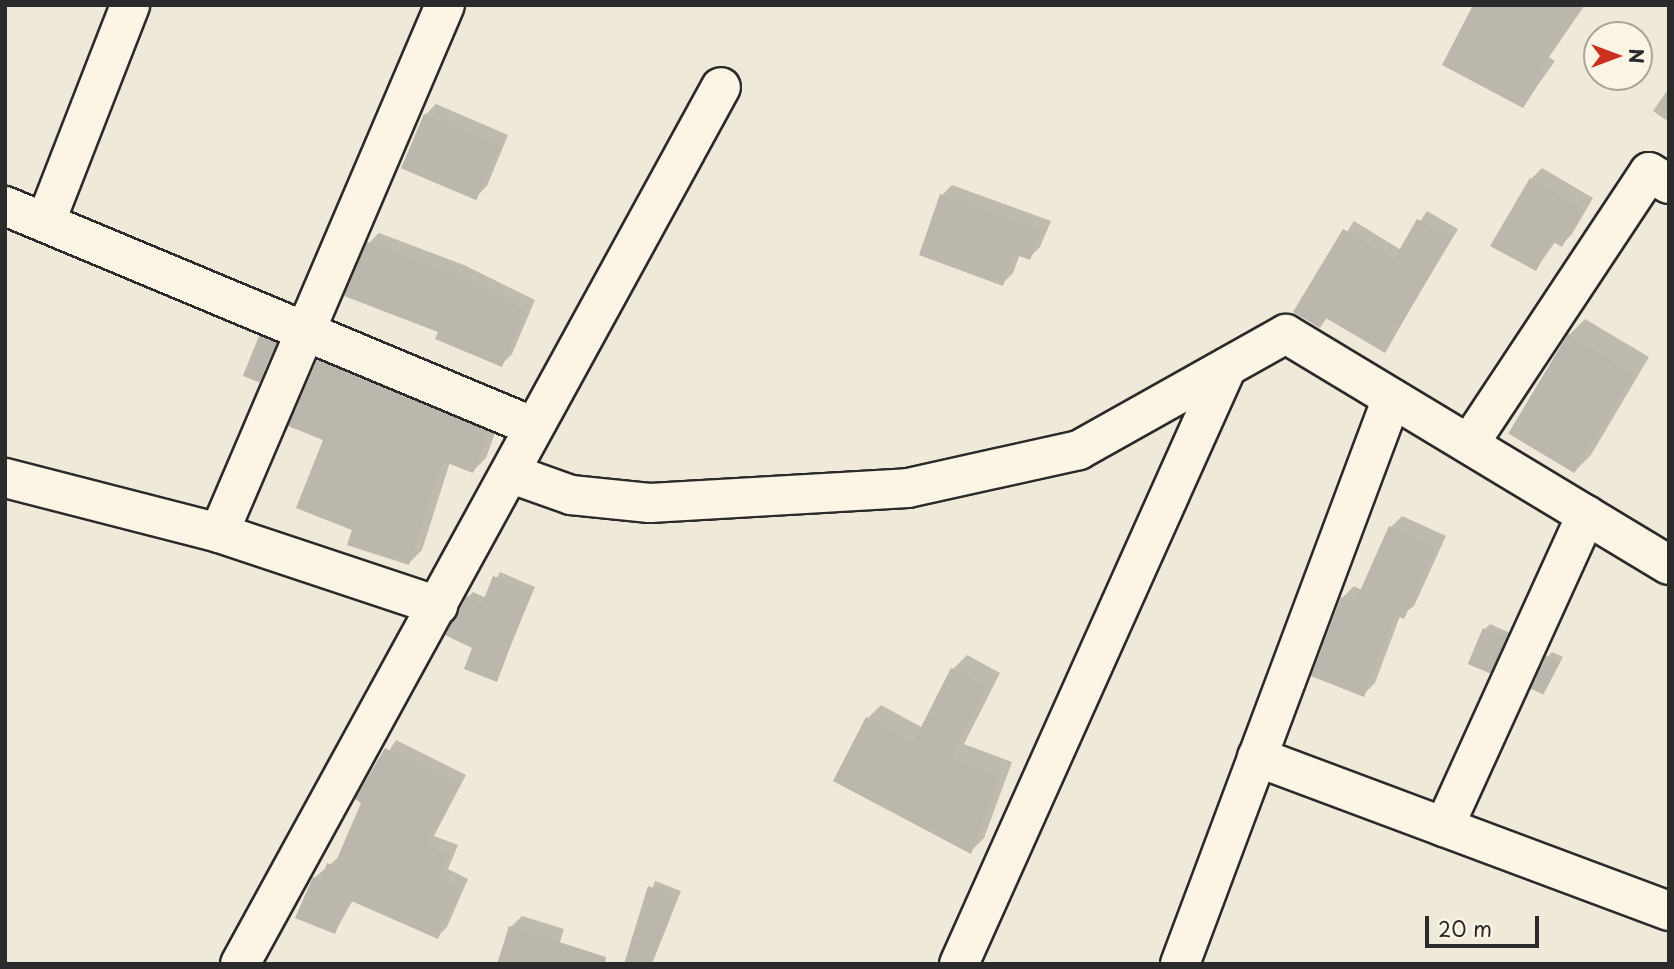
<!DOCTYPE html>
<style>
body{margin:0}
#map{position:relative;width:1674px;height:969px;overflow:hidden;background:#efe9da;font-family:"Playpen Sans",sans-serif}
div>[style]{position:absolute}
.shadow>*{inset:0;background:#0003}
.building>*{inset:0;background:#bcb7ac;transform-origin:0 0}
.roads{filter:drop-shadow(2px 0 #2b2b2b) drop-shadow(-2px 0 #2b2b2b) drop-shadow(0 2px #2b2b2b) drop-shadow(0 -2px #2b2b2b)}
.minor>*{height:38px;margin:-19px;padding:0 19px;transform-origin:19px;border-radius:19px;background:#fcf5e5}
span{translate:-50% -50%;white-space:nowrap;text-align:center;line-height:1.15;-webkit-text-stroke:5px #fcf5e5;paint-order:stroke}
.frame{position:absolute;inset:0;border:7px solid #2b2b2b;pointer-events:none}
.north{position:absolute;left:1583px;top:21px;width:70px;height:70px;box-sizing:border-box;background:#fcf5e5;border:2px solid #a8a49b;border-radius:50%;rotate:90deg;font-size:19px;font-weight:700;line-height:28px;text-align:center;color:#2b2b2b}
.north::after{content:'';display:block;margin:auto;width:24px;height:32px;background:#c8321e;clip-path:polygon(50% 0,100% 100%,50% 72%,0 100%)}
.scale{position:absolute;left:1425px;top:916px;width:114px;height:32px;box-sizing:border-box;border:4px solid #2b2b2b;border-top:0;padding-left:9px;font-size:21px;line-height:24px;white-space:nowrap;color:#2b2b2b;-webkit-text-stroke:5px #fcf5e5;paint-order:stroke}
</style>
<div id="map">
<div class="shadow">
<div style="clip-path:polygon(1475px 5px,1585px 5px,1549px 57px,1555px 61px,1523px 106px)"></div>
<div style="clip-path:polygon(1669px 88px,1669px 122px,1653px 111px)"></div>
<div style="clip-path:polygon(436px 104px,508px 135px,487px 186px,476px 197px,425px 115px)"></div>
<div style="clip-path:polygon(1542px 168px,1593px 198px,1572px 234px,1561px 245px,1556px 241px,1536px 269px,1531px 179px)"></div>
<div style="clip-path:polygon(952px 185px,1051px 221px,1040px 247px,1029px 258px,1020px 254px,1013px 273px,1002px 284px,942px 195px)"></div>
<div style="clip-path:polygon(1427px 211px,1458px 229px,1385px 351px,1328px 317px,1320px 326px,1296px 311px,1354px 221px,1401px 250px)"></div>
<div style="clip-path:polygon(379px 233px,464px 265px,535px 300px,512px 354px,501px 365px,440px 331px,369px 243px)"></div>
<div style="clip-path:polygon(1585px 319px,1649px 357px,1591px 455px,1575px 471px,1569px 335px)"></div>
<div style="clip-path:polygon(265px 331px,280px 338px,259px 381px,260px 337px)"></div>
<div style="clip-path:polygon(331px 348px,500px 419px,486px 458px,473px 471px,450px 462px,422px 550px,409px 563px,354px 529px,325px 439px,318px 361px)"></div>
<div style="clip-path:polygon(1402px 516px,1446px 536px,1414px 606px,1400px 616px,1375px 683px,1364px 694px,1342px 598px,1354px 586px,1362px 590px,1391px 527px)"></div>
<div style="clip-path:polygon(500px 572px,535px 587px,496px 680px,474px 648px,468px 597px,473px 592px,486px 598px)"></div>
<div style="clip-path:polygon(1490px 624px,1510px 633px,1490px 671px,1485px 629px)"></div>
<div style="clip-path:polygon(1552px 652px,1563px 657px,1544px 693px,1547px 657px)"></div>
<div style="clip-path:polygon(967px 655px,1000px 673px,964px 744px,1012px 762px,984px 838px,970px 852px,867px 719px,881px 705px,923px 728px,953px 669px)"></div>
<div style="clip-path:polygon(396px 740px,466px 775px,434px 836px,458px 845px,448px 869px,468px 879px,447px 927px,437px 937px,353px 900px,335px 932px,314px 878px,340px 856px,363px 802px,358px 799px)"></div>
<div style="clip-path:polygon(655px 881px,681px 891px,652px 964px,627px 964px)"></div>
<div style="clip-path:polygon(522px 916px,564px 929px,553px 964px,511px 927px)"></div>
</div>
<div class="building">
<div style="clip-path:polygon(1473px 5px,1583px 5px,1539px 69px,1546px 72px,1523px 108px,1442px 65px)"></div>
<div style="left:424px;top:114px;width:82px;height:59px;rotate:23deg"></div>
<div style="clip-path:polygon(1530px 178px,1584px 209px,1562px 247px,1552px 241px,1536px 271px,1490px 246px)"></div>
<div style="clip-path:polygon(940px 194px,1042px 231px,1030px 260px,1014px 254px,1003px 286px,919px 255px)"></div>
<div style="clip-path:polygon(1417px 219px,1451px 238px,1385px 353px,1326px 318px,1320px 328px,1293px 312px,1343px 229px,1394px 259px)"></div>
<div style="clip-path:polygon(367px 242px,453px 275px,526px 310px,502px 367px,435px 339px,438px 332px,344px 296px)"></div>
<div style="left:1568px;top:334px;width:77px;height:116px;rotate:31deg"></div>
<div style="left:259px;top:336px;width:18px;height:43px;rotate:22deg"></div>
<div style="clip-path:polygon(317px 360px,489px 432px,473px 473px,442px 461px,409px 565px,347px 545px,352px 530px,296px 508px,323px 440px,288px 426px)"></div>
<div style="clip-path:polygon(1389px 526px,1436px 547px,1404px 619px,1395px 615px,1364px 697px,1311px 676px,1341px 597px,1355px 602px)"></div>
<div style="clip-path:polygon(493px 576px,531px 592px,497px 682px,464px 669px,472px 648px,445px 635px,467px 596px,482px 604px)"></div>
<div style="left:1483px;top:628px;width:25px;height:39px;rotate:23deg"></div>
<div style="left:1546px;top:656px;width:14px;height:36px;rotate:25deg"></div>
<div style="clip-path:polygon(951px 668px,987px 687px,951px 758px,999px 776px,971px 854px,833px 781px,866px 717px,913px 743px)"></div>
<div style="clip-path:polygon(385px 748px,458px 785px,427px 845px,450px 855px,439px 879px,460px 888px,438px 939px,349px 900px,335px 934px,295px 918px,313px 877px,321px 880px,327px 863px,334px 866px,361px 803px,355px 799px)"></div>
<div style="clip-path:polygon(648px 886px,677px 897px,650px 964px,624px 964px)"></div>
<div style="clip-path:polygon(509px 926px,606px 957px,605px 964px,497px 964px)"></div>
</div>
<div class="roads">
<div class="minor">
<div style="left:5px;top:206px;width:573px;rotate:22.67deg"></div>
<div style="left:46px;top:221px;width:232px;rotate:-68.7deg"></div>
<div style="left:1469px;top:444px;width:326px;rotate:-56.5deg"></div>
<div style="left:1649px;top:172px;width:23px;rotate:31deg"></div>
<div style="left:512px;top:474px;width:63px;rotate:19.6deg"></div>
<div style="left:571px;top:495px;width:79px;rotate:5.8deg"></div>
<div style="left:650px;top:503px;width:258px;rotate:-3.3deg"></div>
<div style="left:908px;top:488px;width:175px;rotate:-12.5deg"></div>
<div style="left:1079px;top:450px;width:237px;rotate:-29.3deg"></div>
<div style="left:1286px;top:334px;width:447px;rotate:31.1deg"></div>
<div style="left:5px;top:478px;width:221px;rotate:14.4deg"></div>
<div style="left:219px;top:533px;width:231px;rotate:18.4deg"></div>
<div style="left:219px;top:533px;width:574px;rotate:-66.83deg"></div>
<div style="left:1257px;top:757px;width:440px;rotate:20.5deg"></div>
<div style="left:1444px;top:827px;width:343px;rotate:-65.5deg"></div>
<div style="left:240px;top:964px;width:1000px;rotate:-61.26deg"></div>
<div style="left:959px;top:964px;width:654px;rotate:-65.82deg"></div>
<div style="left:1180px;top:964px;width:604px;rotate:-69.47deg"></div>
</div>
</div>
<div class="frame"></div>
<div class="north">N</div>
<div class="scale">20 m</div>
</div>
